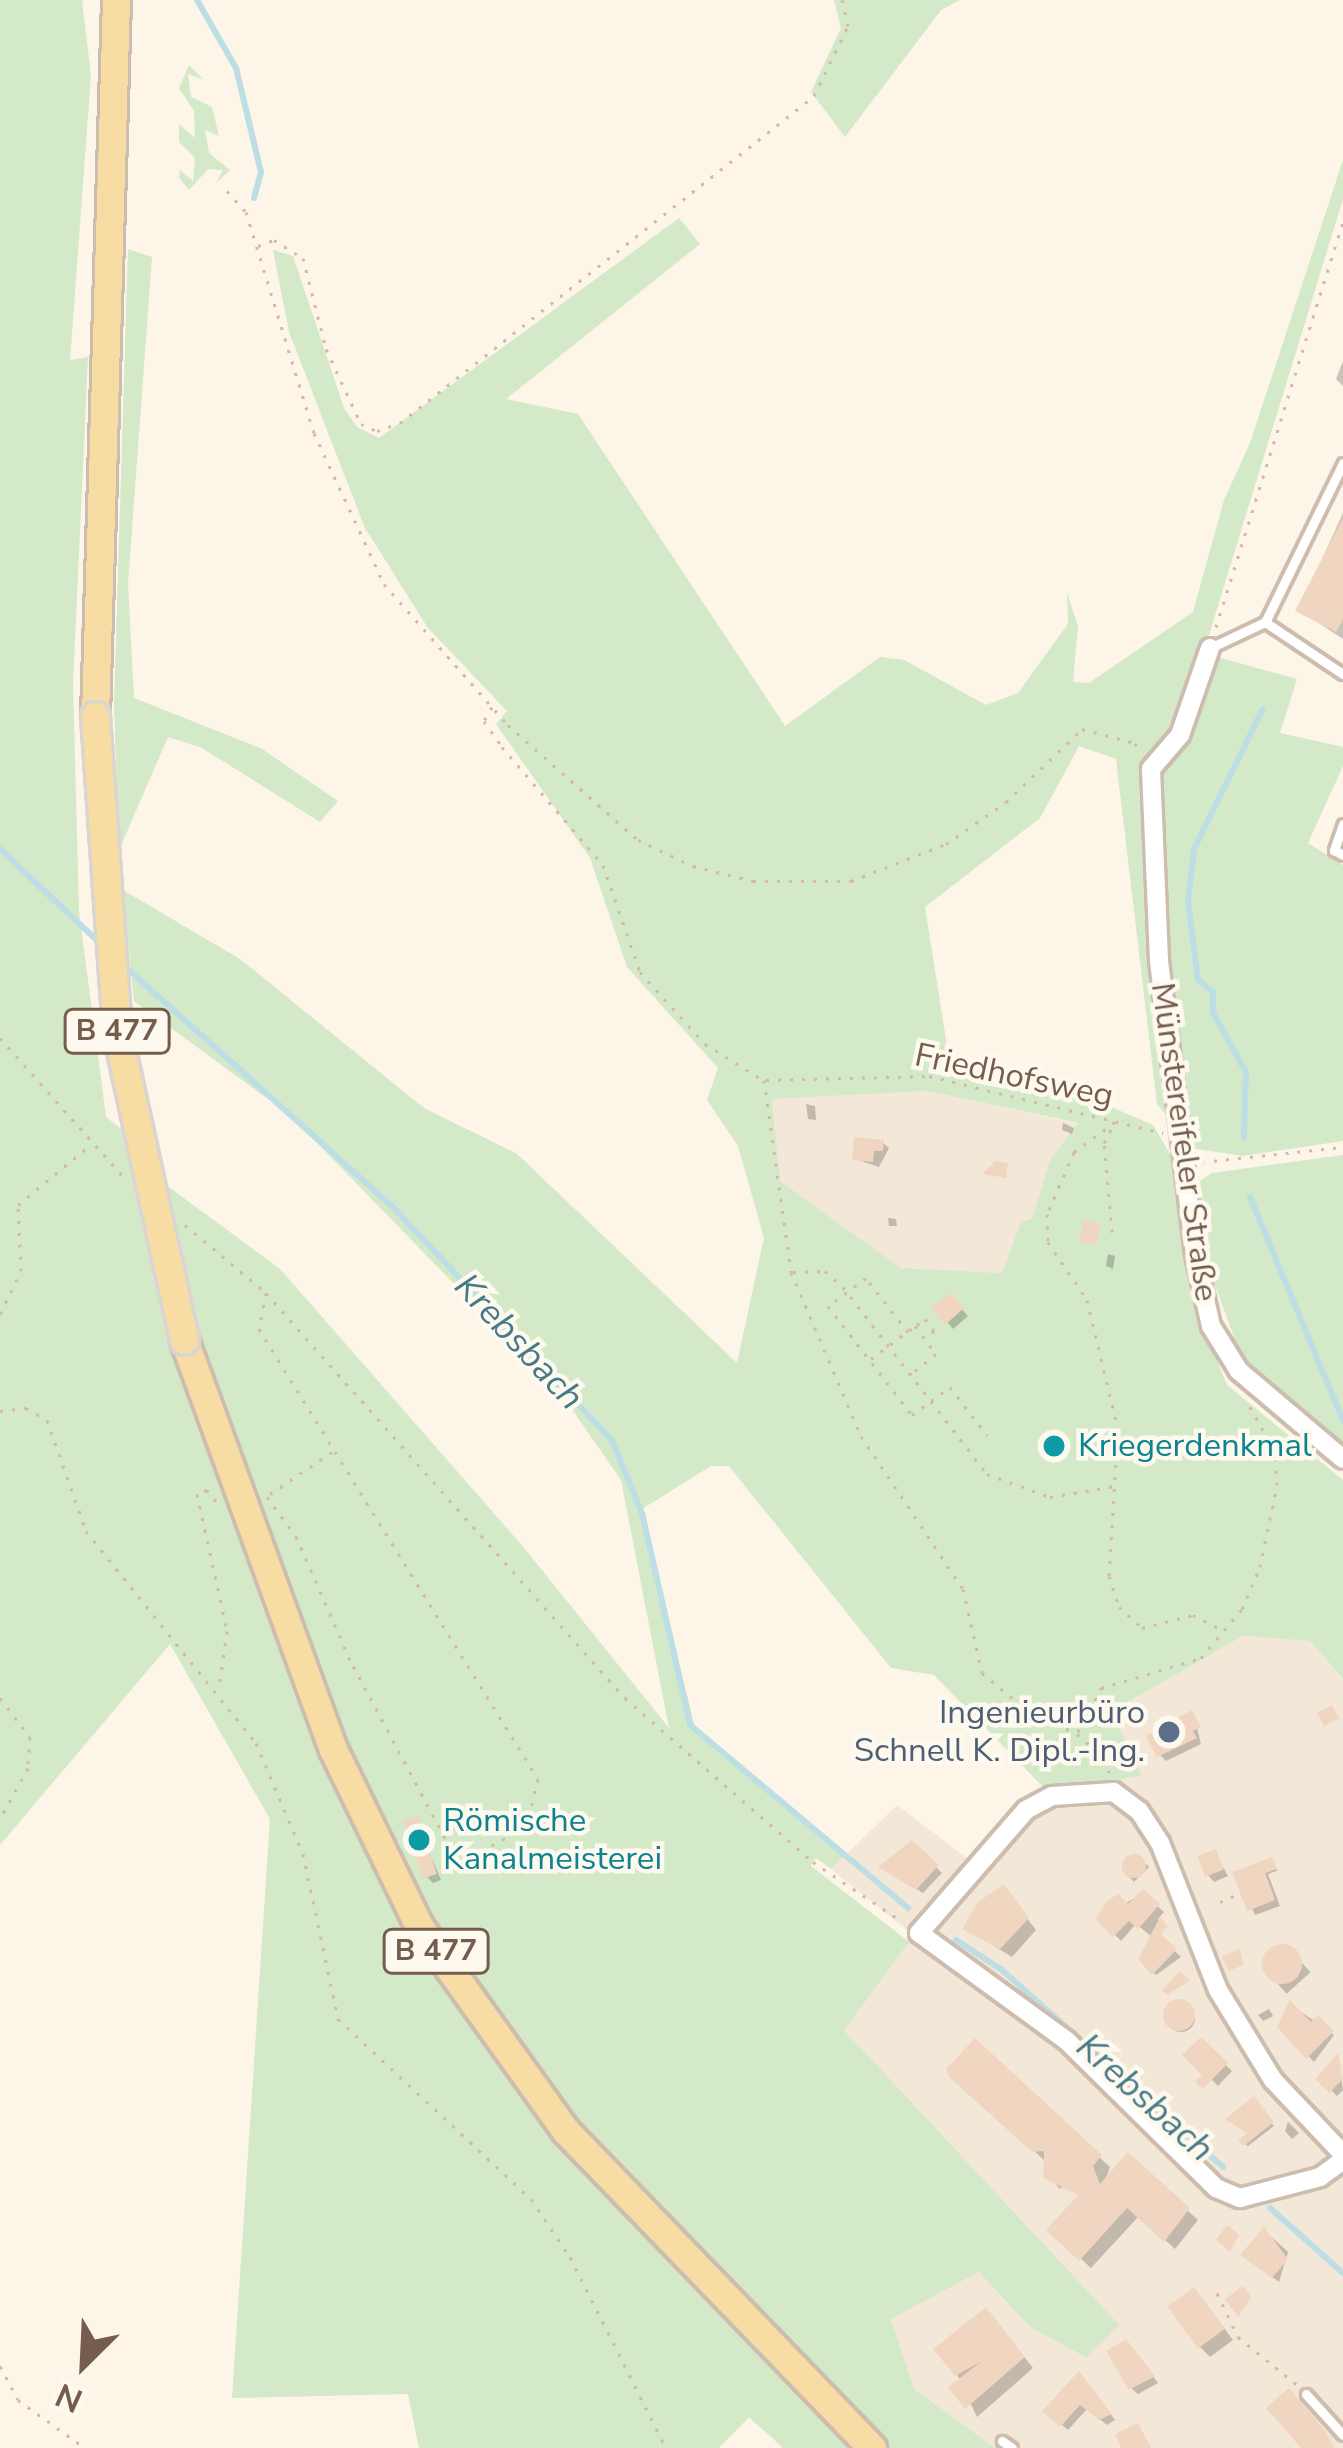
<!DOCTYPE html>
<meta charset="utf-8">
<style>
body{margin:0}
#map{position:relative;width:1343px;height:2448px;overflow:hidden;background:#fcf5e8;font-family:"Nunito Sans",sans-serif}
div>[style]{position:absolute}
.residential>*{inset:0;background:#f3e7d7}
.green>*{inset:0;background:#d3e9c7}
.shadow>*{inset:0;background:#0003;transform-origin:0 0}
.round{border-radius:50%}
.stream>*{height:6px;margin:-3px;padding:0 3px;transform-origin:3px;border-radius:3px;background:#bddee5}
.building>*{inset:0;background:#f0d6c1;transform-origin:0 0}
.path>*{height:3px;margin-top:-1.5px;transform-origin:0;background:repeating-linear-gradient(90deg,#d5b9a4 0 3px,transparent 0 12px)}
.roads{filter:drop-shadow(3px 0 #cdbdaf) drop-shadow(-3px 0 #cdbdaf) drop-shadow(0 3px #cdbdaf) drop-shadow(0 -3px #cdbdaf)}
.service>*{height:9px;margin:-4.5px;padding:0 4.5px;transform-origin:4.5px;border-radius:4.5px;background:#fff}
.minor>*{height:18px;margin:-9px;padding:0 9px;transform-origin:9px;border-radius:9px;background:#fff}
.primary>*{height:27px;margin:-13.5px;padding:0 13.5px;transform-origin:13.5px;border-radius:13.5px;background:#f7dca4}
.bridges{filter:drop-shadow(3px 0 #dbd5d1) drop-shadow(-3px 0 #dbd5d1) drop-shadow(0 3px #dbd5d1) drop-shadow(0 -3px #dbd5d1)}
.primary-bridge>*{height:27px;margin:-13.5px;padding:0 13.5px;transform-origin:13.5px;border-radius:13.5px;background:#f7dca4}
.dots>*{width:33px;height:33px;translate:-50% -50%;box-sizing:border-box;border:6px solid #fef9ef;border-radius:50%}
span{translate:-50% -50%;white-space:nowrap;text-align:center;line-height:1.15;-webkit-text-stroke:9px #fef9ef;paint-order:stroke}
.shield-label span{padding:3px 9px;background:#fef9ef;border:3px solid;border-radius:9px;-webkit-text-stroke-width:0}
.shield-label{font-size:30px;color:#755d4d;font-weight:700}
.street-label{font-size:33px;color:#755d4d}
.culture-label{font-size:33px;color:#0d838f}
.left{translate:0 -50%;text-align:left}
.service-label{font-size:33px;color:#4e5e75}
.right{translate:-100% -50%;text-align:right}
.water-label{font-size:36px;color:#477a87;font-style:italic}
.north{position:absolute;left:24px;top:2304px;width:120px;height:120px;-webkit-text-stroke:9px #fef9ef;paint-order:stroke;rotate:204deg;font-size:33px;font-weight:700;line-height:48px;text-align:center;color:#755d4d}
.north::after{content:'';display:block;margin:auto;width:42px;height:54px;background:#755d4d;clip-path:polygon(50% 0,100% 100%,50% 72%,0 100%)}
</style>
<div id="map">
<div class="residential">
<div style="clip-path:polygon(927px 1091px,1079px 1124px,1050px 1160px,1032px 1220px,1021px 1223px,1002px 1273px,901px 1268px,780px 1181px,772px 1099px)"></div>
<div style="clip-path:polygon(1243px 1636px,1310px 1641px,1343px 1680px,1343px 2448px,995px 2448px,914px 2389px,891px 2319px,979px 2272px,1030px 2327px,945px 2146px,844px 2029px,913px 1935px,831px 1869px,897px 1805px,975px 1864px,1049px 1793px,1110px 1713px)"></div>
</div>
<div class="green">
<div style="clip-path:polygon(evenodd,0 0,82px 0,91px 75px,70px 360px,88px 357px,73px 683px,79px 912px,106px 1117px,156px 1156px,166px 1185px,280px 1269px,525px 1549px,669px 1728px,621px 1480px,562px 1395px,290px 1115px,134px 1001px,123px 890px,240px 959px,424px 1108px,517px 1154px,737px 1363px,764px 1238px,738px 1146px,707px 1100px,718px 1068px,627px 967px,590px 858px,496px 724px,507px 711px,428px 628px,365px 528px,289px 332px,273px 250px,293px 256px,344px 408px,357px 427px,379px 438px,679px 218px,700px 244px,506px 399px,578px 414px,785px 726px,880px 657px,904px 660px,986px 705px,1018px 693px,1068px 624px,1067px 593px,1078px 626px,1073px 682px,1089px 683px,1193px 612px,1224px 500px,1250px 443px,1343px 160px,1343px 199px,1201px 661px,1217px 657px,1297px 679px,1280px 733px,1343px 747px,1343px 766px,1308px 843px,1343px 865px,1343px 1141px,1242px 1156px,1192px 1148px,1157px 1104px,1116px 759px,1079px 746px,1040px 818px,925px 907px,950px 1065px,1086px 1096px,1153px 1125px,1174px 1161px,1190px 1294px,1227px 1385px,1343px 1480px,1343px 1679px,1310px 1641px,1243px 1636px,1111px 1712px,1142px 1775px,1049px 1793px,934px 1675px,891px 1668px,729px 1466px,711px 1466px,642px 1509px,695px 1728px,847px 1853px,831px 1869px,816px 1858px,811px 1866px,909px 1942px,844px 2030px,1119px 2325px,1086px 2357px,1030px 2327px,979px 2272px,891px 2319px,914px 2389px,995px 2448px,783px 2448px,749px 2417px,719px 2448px,419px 2448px,408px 2394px,232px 2398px,270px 1819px,170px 1644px,0 1845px,0 0,927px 1091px,1078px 1123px,1050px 1160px,1032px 1219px,1021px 1222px,1002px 1273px,901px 1268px,780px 1181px,772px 1099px,927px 1091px)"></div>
<div style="clip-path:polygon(834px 0,960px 0,941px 10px,845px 137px,811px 92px,841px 28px)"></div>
<div style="clip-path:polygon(189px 65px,204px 80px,188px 74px,191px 97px,212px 107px,219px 136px,205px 130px,209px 153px,230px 170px,216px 183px,223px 170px,208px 169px,189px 190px,179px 178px,180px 170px,193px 181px,195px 158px,179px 142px,179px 124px,195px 138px,194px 111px,179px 88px)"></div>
<div style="clip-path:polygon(128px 249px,152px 257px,128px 584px,134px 698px,262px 749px,338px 801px,320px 822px,202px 748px,168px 737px,119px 850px,114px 703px)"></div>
<div style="clip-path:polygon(1343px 1155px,1343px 1443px,1241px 1357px,1213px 1279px,1198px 1182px,1212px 1173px)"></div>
</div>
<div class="shadow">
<div style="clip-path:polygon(1343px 361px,1343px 386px,1336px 379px)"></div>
<div style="clip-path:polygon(1343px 513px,1343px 639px,1299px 610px)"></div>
<div style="clip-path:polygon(806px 1104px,815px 1106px,816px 1120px,808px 1119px)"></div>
<div style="clip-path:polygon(1063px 1123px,1074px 1128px,1072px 1134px,1062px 1130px)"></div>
<div style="clip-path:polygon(883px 1143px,889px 1148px,879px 1167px,855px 1159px)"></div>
<div style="clip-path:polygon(888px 1218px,896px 1219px,897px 1226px,889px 1226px)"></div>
<div style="clip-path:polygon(1108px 1254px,1115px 1256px,1113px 1269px,1106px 1266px)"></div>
<div style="clip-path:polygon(951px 1297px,968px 1316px,953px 1329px,935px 1307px)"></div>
<div style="clip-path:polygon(1194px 1716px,1201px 1744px,1166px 1761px,1160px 1755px)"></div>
<div style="clip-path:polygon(912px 1844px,942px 1873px,923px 1893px,882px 1867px)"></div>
<div style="clip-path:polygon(429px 1851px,441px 1880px,433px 1883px,427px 1877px)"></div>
<div style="clip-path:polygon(1215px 1853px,1228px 1876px,1214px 1882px,1208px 1875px)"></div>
<div style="left:1137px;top:1855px;width:17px;height:21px;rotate:45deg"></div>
<div style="clip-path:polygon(1274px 1862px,1277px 1871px,1268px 1874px,1280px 1906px,1255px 1915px,1236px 1874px)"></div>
<div style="clip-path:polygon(1004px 1888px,1036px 1930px,1012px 1957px,966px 1929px)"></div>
<div style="clip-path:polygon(1143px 1893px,1164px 1912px,1158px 1919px,1167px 1926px,1158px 1935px,1181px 1957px,1156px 1975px,1142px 1959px,1156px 1940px,1136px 1924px,1121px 1941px,1099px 1919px)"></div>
<div style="left:1285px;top:1944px;width:38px;height:32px;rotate:48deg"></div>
<div style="clip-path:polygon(1290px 2004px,1334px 2035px,1314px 2062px,1281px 2027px)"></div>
<div class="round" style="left:1167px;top:2004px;width:28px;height:28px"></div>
<div style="clip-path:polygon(1269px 2009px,1273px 2016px,1263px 2021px,1258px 2015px)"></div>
<div style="clip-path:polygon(1201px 2041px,1232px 2071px,1218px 2086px,1193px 2061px)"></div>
<div style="clip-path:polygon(975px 2042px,1110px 2167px,1104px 2184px,1128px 2156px,1198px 2220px,1175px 2249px,1139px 2216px,1091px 2268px,1050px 2230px,1082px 2195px,1068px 2183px,1060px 2189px,1047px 2175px,1053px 2169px,950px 2069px)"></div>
<div style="clip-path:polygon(1338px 2058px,1343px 2090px,1337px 2096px,1319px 2078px)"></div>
<div style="clip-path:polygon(1259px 2106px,1274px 2126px,1248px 2146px,1242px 2141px,1252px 2133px,1229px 2119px)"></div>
<div style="clip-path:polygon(1288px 2122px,1299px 2133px,1292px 2139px,1285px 2131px)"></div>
<div style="clip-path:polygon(1265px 2231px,1288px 2252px,1279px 2282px,1249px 2260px)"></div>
<div style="clip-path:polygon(1203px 2300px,1233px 2340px,1210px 2357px,1200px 2347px)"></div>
<div style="clip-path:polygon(996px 2321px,1033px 2368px,977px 2417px,957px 2374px)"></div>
<div style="clip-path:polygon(1132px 2349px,1158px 2383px,1138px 2394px,1131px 2388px)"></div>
<div style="clip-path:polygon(1085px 2381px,1115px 2420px,1107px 2425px,1087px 2409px,1068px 2430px,1046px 2411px)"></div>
</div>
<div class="stream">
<div style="left:197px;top:0;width:78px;rotate:60.2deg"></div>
<div style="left:236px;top:68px;width:107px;rotate:76.5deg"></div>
<div style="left:261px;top:172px;width:27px;rotate:105deg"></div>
<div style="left:0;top:849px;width:140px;rotate:43.3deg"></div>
<div style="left:121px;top:963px;width:363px;rotate:41.9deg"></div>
<div style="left:391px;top:1205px;width:323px;rotate:46.8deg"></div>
<div style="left:612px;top:1440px;width:79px;rotate:67.7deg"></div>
<div style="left:642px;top:1513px;width:217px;rotate:77.2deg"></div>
<div style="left:690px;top:1725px;width:285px;rotate:40deg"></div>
<div style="left:1244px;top:1138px;width:66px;rotate:-88.3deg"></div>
<div style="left:1246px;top:1072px;width:68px;rotate:-119.2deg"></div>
<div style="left:1213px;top:1013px;width:21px;rotate:-90deg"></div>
<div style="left:1213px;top:992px;width:19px;rotate:-141deg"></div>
<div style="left:1198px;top:980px;width:79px;rotate:-97.3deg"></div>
<div style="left:1188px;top:902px;width:53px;rotate:-83.5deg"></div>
<div style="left:1194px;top:849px;width:156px;rotate:-63.8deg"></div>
<div style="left:1250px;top:1197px;width:242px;rotate:67.4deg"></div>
<div style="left:956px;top:1940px;width:55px;rotate:33.1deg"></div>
<div style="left:1002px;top:1970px;width:296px;rotate:41.7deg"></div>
<div style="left:1270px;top:2208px;width:98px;rotate:41.7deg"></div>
</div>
<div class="building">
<div style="clip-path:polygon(1343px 518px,1343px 619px,1336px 632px,1295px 611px)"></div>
<div style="clip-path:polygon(854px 1137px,884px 1140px,883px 1151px,874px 1151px,873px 1162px,852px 1160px)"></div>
<div style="clip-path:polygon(995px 1161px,1008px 1163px,1006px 1178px,982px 1174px)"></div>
<div style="left:1083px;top:1220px;width:17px;height:23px;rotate:10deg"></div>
<div style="clip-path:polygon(951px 1293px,964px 1308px,945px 1325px,930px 1307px)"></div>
<div style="left:1332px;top:1705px;width:15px;height:17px;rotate:62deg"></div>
<div style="clip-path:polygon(1192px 1710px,1201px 1727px,1193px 1731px,1197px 1738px,1157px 1757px,1146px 1736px)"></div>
<div style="left:418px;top:1816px;width:61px;height:15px;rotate:72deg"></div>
<div style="clip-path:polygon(912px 1840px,939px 1865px,916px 1890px,878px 1867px)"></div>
<div style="left:1216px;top:1849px;width:22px;height:20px;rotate:69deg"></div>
<div class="round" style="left:1122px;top:1854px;width:24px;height:24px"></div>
<div style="clip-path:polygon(1272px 1857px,1277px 1869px,1265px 1873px,1275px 1900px,1247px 1911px,1232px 1872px)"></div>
<div style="clip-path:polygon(1004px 1884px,1029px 1918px,1000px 1949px,962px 1929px,978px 1902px)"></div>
<div style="clip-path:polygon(1143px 1889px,1160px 1904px,1138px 1929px,1129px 1921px,1113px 1937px,1095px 1919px,1108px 1900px,1118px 1894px,1128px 1904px)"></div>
<div style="clip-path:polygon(1160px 1917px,1168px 1926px,1161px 1934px,1177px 1949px,1152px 1975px,1138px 1959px)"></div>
<div class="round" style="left:1262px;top:1944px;width:40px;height:40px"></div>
<div style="clip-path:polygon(1240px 1948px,1243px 1965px,1229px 1971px,1222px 1957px)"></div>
<div style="clip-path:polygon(1180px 1971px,1190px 1981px,1167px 1995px,1162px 1990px)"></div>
<div class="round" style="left:1163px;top:1999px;width:32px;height:32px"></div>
<div style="clip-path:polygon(1290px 2000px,1311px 2022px,1318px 2015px,1334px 2031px,1306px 2059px,1277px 2027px)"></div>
<div style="clip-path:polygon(1201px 2037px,1228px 2063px,1203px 2089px,1195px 2082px,1202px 2075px,1182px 2055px)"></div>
<div style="clip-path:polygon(975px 2038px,1102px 2155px,1093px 2166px,1100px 2184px,1128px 2152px,1190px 2208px,1164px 2242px,1127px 2208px,1079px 2261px,1046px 2230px,1078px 2195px,1043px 2178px,1044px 2151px,1032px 2152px,949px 2077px,946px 2069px)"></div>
<div style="clip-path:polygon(1338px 2053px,1343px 2079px,1329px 2093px,1315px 2079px)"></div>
<div style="clip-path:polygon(1254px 2096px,1274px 2122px,1244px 2146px,1238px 2140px,1247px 2133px,1225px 2119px)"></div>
<div style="clip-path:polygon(1227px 2225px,1239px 2235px,1230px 2252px,1216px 2240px)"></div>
<div style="clip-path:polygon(1264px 2227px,1288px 2259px,1272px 2278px,1240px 2255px)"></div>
<div style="clip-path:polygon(1243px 2286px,1251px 2297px,1238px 2317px,1225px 2299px)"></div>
<div style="left:1194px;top:2287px;width:52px;height:33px;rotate:54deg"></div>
<div style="clip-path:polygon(986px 2307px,1025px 2357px,965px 2409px,948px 2387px,982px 2361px,955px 2376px,933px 2349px)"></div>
<div style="clip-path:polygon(1126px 2339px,1155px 2376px,1129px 2390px,1106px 2351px)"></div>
<div style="clip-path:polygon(1079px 2371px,1112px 2414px,1099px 2420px,1080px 2405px,1060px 2427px,1042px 2411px)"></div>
<div style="clip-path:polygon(1289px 2388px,1323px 2428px,1335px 2448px,1301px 2448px,1266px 2408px)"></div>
<div style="clip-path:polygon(1138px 2423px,1151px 2448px,1121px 2448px,1115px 2434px)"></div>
</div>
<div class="path">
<div style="left:227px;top:191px;width:28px;rotate:48deg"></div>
<div style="left:246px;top:212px;width:231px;rotate:72.9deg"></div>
<div style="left:314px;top:433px;width:166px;rotate:65.1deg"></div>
<div style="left:384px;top:584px;width:188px;rotate:48.7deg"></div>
<div style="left:508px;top:725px;width:174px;rotate:41.5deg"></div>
<div style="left:638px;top:840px;width:61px;rotate:25.3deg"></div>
<div style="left:693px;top:866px;width:62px;rotate:14deg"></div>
<div style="left:753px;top:881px;width:98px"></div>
<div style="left:851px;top:881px;width:102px;rotate:-21.3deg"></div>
<div style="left:946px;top:844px;width:73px;rotate:-35deg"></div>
<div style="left:1006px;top:802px;width:105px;rotate:-43.8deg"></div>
<div style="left:1082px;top:729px;width:55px;rotate:14.8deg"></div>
<div style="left:1135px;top:743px;width:11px;rotate:56deg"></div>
<div style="left:258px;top:246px;width:17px;rotate:-21deg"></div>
<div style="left:274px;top:240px;width:34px;rotate:32deg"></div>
<div style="left:303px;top:258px;width:94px;rotate:75.8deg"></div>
<div style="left:326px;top:349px;width:83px;rotate:65deg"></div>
<div style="left:361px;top:424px;width:17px;rotate:24deg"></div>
<div style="left:377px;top:431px;width:24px;rotate:-19deg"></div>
<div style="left:400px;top:423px;width:528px;rotate:-38.3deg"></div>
<div style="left:814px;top:96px;width:78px;rotate:-64.1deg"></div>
<div style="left:848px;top:26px;width:27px;rotate:-103deg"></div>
<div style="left:1216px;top:627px;width:424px;rotate:-72.6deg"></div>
<div style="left:492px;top:707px;width:16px;rotate:120deg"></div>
<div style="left:484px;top:721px;width:32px;rotate:55deg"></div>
<div style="left:502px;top:747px;width:155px;rotate:49.4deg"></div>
<div style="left:603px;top:865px;width:113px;rotate:70.9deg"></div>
<div style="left:640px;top:972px;width:97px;rotate:47.9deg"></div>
<div style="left:705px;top:1044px;width:68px;rotate:31.8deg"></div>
<div style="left:0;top:1038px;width:188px;rotate:48.4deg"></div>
<div style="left:764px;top:1080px;width:194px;rotate:82deg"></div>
<div style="left:791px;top:1272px;width:178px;rotate:66.9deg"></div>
<div style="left:861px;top:1436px;width:184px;rotate:56.3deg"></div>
<div style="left:963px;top:1589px;width:86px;rotate:77.3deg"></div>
<div style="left:982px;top:1673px;width:53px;rotate:39.7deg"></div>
<div style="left:1023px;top:1707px;width:60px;rotate:26.6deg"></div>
<div style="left:1077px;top:1734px;width:38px;rotate:41deg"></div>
<div style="left:1106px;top:1759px;width:14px;rotate:78deg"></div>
<div style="left:766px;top:1080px;width:163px;rotate:-1.4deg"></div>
<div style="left:929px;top:1076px;width:241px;rotate:13.7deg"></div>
<div style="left:1115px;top:1122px;width:51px;rotate:143.8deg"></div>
<div style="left:1074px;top:1152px;width:68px;rotate:113.5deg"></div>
<div style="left:1047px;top:1214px;width:28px;rotate:88deg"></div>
<div style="left:1048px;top:1242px;width:70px;rotate:56.1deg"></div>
<div style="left:1087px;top:1300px;width:133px;rotate:76.5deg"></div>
<div style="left:1118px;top:1429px;width:147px;rotate:93.5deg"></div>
<div style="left:1109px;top:1576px;width:33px;rotate:72deg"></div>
<div style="left:1119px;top:1607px;width:31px;rotate:42deg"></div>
<div style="left:1142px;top:1628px;width:53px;rotate:-14.3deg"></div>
<div style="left:1193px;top:1615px;width:35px;rotate:27deg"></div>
<div style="left:1202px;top:1162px;width:142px;rotate:-6.1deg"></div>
<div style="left:185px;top:1225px;width:106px;rotate:40deg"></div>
<div style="left:266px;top:1293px;width:541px;rotate:48.45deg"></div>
<div style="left:625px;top:1698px;width:249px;rotate:41.1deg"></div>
<div style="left:813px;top:1862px;width:108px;rotate:33.7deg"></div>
<div style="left:1112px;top:1232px;width:89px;rotate:-95.1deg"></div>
<div style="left:1104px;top:1143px;width:22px;rotate:-63deg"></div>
<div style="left:793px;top:1272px;width:32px;rotate:-2deg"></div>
<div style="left:825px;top:1271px;width:24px;rotate:42deg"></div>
<div style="left:843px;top:1287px;width:236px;rotate:52.4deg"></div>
<div style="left:987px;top:1474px;width:67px;rotate:20.1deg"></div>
<div style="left:1050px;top:1497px;width:66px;rotate:-9.6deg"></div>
<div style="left:266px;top:1293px;width:37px;rotate:101deg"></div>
<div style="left:259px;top:1329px;width:529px;rotate:58.2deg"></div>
<div style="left:538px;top:1779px;width:49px;rotate:104deg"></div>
<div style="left:526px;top:1827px;width:59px;rotate:151.7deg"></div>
<div style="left:474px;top:1855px;width:34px;rotate:-150deg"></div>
<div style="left:445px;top:1838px;width:202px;rotate:-118.1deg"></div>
<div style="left:350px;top:1660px;width:133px;rotate:-113.5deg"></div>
<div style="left:297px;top:1538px;width:51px;rotate:-126.2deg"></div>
<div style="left:0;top:1314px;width:48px;rotate:-64deg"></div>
<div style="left:21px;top:1271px;width:66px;rotate:-92.6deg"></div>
<div style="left:18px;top:1205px;width:92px;rotate:-39.7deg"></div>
<div style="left:917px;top:1325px;width:10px;rotate:-37deg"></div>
<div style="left:925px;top:1319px;width:15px;rotate:53deg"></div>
<div style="left:934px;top:1331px;width:12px;rotate:145deg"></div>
<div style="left:908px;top:1332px;width:68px;rotate:-127.9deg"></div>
<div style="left:866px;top:1278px;width:47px;rotate:143.6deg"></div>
<div style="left:828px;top:1306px;width:138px;rotate:52.4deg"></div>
<div style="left:912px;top:1415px;width:47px;rotate:-36.4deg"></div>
<div style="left:950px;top:1387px;width:61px;rotate:52.4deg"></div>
<div style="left:871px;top:1359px;width:55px;rotate:-36.9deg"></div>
<div style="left:915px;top:1326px;width:35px;rotate:53deg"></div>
<div style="left:936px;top:1354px;width:32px;rotate:141deg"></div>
<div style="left:0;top:1411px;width:26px;rotate:-7deg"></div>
<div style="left:26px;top:1408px;width:24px;rotate:30deg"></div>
<div style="left:47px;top:1420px;width:118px;rotate:70.6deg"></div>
<div style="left:86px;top:1531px;width:272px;rotate:51.3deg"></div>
<div style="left:256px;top:1743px;width:121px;rotate:67.1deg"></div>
<div style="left:303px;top:1854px;width:169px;rotate:78deg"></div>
<div style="left:338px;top:2019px;width:264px;rotate:43deg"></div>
<div style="left:531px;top:2199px;width:70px;rotate:56.1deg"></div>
<div style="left:570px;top:2257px;width:214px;rotate:63.3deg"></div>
<div style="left:270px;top:1494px;width:75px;rotate:-34.1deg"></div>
<div style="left:216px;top:1501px;width:14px;rotate:-129deg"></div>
<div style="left:207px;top:1490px;width:11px;rotate:158deg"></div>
<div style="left:197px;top:1494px;width:140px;rotate:77.6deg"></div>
<div style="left:227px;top:1631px;width:58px;rotate:98deg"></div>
<div style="left:0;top:1698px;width:49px;rotate:52.4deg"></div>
<div style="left:30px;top:1737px;width:31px;rotate:94deg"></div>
<div style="left:28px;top:1768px;width:58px;rotate:118.8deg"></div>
<div style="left:1078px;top:1732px;width:50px;rotate:-62.4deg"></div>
<div style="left:1101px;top:1688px;width:104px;rotate:-16.7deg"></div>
<div style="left:1201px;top:1658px;width:64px;rotate:-50.1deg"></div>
<div style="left:1242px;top:1609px;width:46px;rotate:-66.8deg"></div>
<div style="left:1260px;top:1567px;width:84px;rotate:-78.3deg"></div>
<div style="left:1277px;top:1485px;width:34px;rotate:-93deg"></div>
<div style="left:1275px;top:1451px;width:56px;rotate:-119.7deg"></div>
<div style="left:1220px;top:1902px;width:22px;rotate:-24deg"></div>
<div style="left:1217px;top:2293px;width:49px;rotate:64.5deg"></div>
<div style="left:1238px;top:2337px;width:75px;rotate:39deg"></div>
<div style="left:0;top:2366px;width:38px;rotate:62deg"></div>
<div style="left:18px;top:2400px;width:82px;rotate:35.6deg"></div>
</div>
<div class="roads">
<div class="service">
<div style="left:1343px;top:463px;width:177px;rotate:116.1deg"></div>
<div style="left:1265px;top:622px;width:94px;rotate:33.7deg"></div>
<div style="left:1210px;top:648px;width:61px;rotate:-25.3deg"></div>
<div style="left:1343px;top:824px;width:28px;rotate:109deg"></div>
<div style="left:1334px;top:850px;width:10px;rotate:29deg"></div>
<div style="left:1306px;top:2394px;width:55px;rotate:47.9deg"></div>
<div style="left:1002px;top:2441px;width:12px;rotate:35deg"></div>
</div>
<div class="minor">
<div style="left:1210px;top:648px;width:92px;rotate:109deg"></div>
<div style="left:1180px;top:735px;width:45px;rotate:130.5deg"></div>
<div style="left:1151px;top:769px;width:192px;rotate:87.6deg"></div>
<div style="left:1159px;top:961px;width:295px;rotate:83deg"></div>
<div style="left:1195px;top:1254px;width:74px;rotate:77.5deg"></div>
<div style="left:1211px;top:1326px;width:53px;rotate:58.1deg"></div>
<div style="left:1239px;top:1371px;width:136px;rotate:40.2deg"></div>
<div style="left:1343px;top:2154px;width:102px;rotate:-133.4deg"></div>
<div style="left:1273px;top:2080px;width:105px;rotate:-121.4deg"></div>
<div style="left:1218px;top:1990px;width:158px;rotate:-111.5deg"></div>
<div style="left:1160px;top:1843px;width:38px;rotate:-123deg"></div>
<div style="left:1139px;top:1811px;width:31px;rotate:-143deg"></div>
<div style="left:1114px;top:1792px;width:62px;rotate:176.3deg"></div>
<div style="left:1052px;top:1796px;width:30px;rotate:152deg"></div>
<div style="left:1026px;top:1810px;width:163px;rotate:131deg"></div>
<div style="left:919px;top:1933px;width:182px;rotate:36.1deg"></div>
<div style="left:1066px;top:2040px;width:211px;rotate:44.6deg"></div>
<div style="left:1216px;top:2188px;width:26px;rotate:23deg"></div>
<div style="left:1240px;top:2198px;width:83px;rotate:-14.7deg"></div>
<div style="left:1320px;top:2177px;width:29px;rotate:-36deg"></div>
</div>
<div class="primary">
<div style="left:95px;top:716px;width:716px;rotate:-88.32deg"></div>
<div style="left:184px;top:1340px;width:435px;rotate:70deg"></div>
<div style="left:333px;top:1749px;width:197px;rotate:64.1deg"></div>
<div style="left:419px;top:1926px;width:251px;rotate:54.4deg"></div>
<div style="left:565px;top:2130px;width:442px;rotate:46deg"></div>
</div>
</div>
<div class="bridges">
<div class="primary-bridge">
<div style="left:95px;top:716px;width:317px;rotate:86deg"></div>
<div style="left:117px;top:1032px;width:315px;rotate:77.7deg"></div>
</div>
</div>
<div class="dots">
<div style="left:1054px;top:1446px;background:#0f9aa8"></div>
<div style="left:1169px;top:1732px;background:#5c6f8a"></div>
<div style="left:419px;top:1840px;background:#0f9aa8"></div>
</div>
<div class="shield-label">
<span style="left:117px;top:1031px">B 477</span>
<span style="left:436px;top:1951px">B 477</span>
</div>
<div class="street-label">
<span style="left:1014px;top:1076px;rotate:12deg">Friedhofsweg</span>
<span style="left:1184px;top:1142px;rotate:82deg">Münstereifeler Straße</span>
</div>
<div class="culture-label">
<span class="left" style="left:1078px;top:1446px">Kriegerdenkmal</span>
<span class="left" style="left:443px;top:1840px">Römische<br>Kanalmeisterei</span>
</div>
<div class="service-label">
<span class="right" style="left:1145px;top:1732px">Ingenieurbüro<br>Schnell K. Dipl.-Ing.</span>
</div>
<div class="water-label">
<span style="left:519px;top:1342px;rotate:47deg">Krebsbach</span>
<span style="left:1145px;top:2098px;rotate:42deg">Krebsbach</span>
</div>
<div class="north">N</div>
</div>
